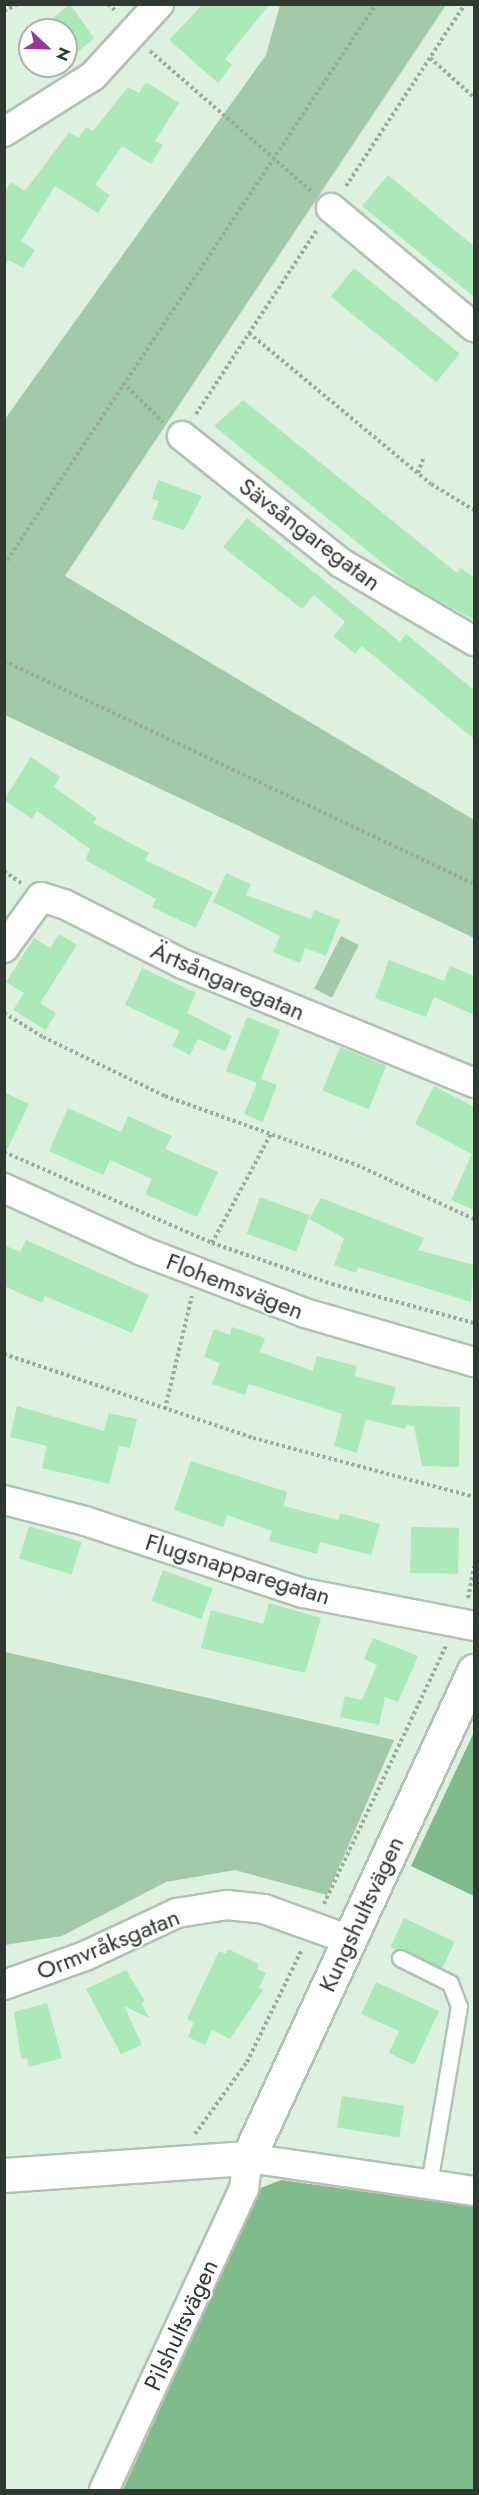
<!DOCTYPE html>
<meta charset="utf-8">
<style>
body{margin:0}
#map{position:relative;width:479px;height:2495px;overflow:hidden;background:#def1e1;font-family:Jost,sans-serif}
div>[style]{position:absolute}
.green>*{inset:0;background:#a2caa9;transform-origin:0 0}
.forest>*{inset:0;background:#80bb8c}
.building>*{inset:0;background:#abe9b8;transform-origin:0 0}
.path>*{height:4px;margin-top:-2px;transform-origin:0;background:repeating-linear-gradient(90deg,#9cab9f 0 3px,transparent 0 6px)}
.roads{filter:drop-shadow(2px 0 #b0c2b3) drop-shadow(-2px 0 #b0c2b3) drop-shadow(0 2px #b0c2b3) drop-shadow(0 -2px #b0c2b3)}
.service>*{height:15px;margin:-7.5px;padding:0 7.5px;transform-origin:7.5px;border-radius:7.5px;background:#fff}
.minor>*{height:28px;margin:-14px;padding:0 14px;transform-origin:14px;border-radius:14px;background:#fff}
.tertiary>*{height:33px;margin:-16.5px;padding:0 16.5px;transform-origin:16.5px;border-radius:16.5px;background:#fff}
span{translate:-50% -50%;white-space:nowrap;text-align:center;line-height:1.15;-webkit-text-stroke:4.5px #fff;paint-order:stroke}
.street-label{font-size:24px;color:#303832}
.frame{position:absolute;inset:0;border:6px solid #303832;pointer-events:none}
.north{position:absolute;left:18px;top:18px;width:60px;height:60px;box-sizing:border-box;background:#fff;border:2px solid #acafad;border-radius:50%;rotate:112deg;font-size:16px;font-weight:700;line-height:24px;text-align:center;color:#303832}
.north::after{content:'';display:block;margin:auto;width:21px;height:27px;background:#9d3497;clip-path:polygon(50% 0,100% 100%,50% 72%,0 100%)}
</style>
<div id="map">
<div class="green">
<div style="clip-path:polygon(280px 5px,446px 5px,65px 576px,474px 820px,474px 938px,5px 715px,5px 419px,266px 55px)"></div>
<div style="left:341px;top:936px;width:20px;height:59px;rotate:27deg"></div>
<div style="clip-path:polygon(5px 1652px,394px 1740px,327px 1895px,235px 1870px,166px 1882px,62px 1936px,5px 1945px)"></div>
</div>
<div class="forest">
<div style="clip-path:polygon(474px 1732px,474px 1896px,411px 1866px)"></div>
<div style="clip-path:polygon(281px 2180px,474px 2207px,474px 2490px,123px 2490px,261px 2188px)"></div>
</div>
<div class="building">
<div style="clip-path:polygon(70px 4px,94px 38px,66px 62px,66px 30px,38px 30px)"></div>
<div style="clip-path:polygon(203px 4px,270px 4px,225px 59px,232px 65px,218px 83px,169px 40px)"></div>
<div style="clip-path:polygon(146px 82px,179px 103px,155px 141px,163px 145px,151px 164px,122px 146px,95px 185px,110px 195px,98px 213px,55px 186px,21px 241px,35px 250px,23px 268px,9px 260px,4px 267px,4px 193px,11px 182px,25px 191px,69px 132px,79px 138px,86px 127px,93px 131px,128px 87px,139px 93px)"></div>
<div style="clip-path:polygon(388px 175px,474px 246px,474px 297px,362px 206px)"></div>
<div style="left:354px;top:268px;width:136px;height:37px;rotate:39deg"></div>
<div style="clip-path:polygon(243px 400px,457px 573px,460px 568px,474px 577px,474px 620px,407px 583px,214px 426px)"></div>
<div style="clip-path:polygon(158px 480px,202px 496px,184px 530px,152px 519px,159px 501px,152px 499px)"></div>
<div style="clip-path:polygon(247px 518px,400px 642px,406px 634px,474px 690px,474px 739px,362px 646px,355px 654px,333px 636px,345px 622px,314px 595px,302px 609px,223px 547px)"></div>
<div style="clip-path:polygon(31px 757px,60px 777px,54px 787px,97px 818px,93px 823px,149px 853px,145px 860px,213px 892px,196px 928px,152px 907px,156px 899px,85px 860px,90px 849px,37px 811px,32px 819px,4px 800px)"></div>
<div style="clip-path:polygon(226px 873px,251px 884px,246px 895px,311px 919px,314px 910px,340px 920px,326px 956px,305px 948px,300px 963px,273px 952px,280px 936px,213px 902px)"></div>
<div style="clip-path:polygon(59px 934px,77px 945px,40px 1003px,6px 982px,34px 938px,50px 948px)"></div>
<div style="clip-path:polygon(389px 960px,444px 981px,450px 966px,474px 976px,474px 1015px,434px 997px,426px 1017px,375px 998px)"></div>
<div style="clip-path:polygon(142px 968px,196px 993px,187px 1013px,232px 1036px,225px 1051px,198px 1039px,190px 1055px,172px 1046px,180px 1031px,125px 1005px)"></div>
<div style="left:24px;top:993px;width:38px;height:20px;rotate:32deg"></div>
<div style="clip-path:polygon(247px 1017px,280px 1030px,261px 1079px,277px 1085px,263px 1122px,244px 1114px,257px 1083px,226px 1071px)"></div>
<div style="left:340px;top:1047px;width:50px;height:47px;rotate:22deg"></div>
<div style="clip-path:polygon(434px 1086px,474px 1107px,474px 1210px,451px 1200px,472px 1154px,415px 1124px)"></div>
<div style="clip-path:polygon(4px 1092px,29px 1104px,4px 1156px)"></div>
<div style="clip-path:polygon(68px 1108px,121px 1132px,128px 1116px,172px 1136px,165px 1149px,218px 1172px,197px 1217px,145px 1194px,152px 1179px,110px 1160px,103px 1175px,49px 1151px)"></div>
<div style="left:260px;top:1197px;width:53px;height:39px;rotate:20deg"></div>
<div style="clip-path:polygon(321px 1198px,424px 1238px,418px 1250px,474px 1265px,471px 1302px,358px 1267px,356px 1273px,334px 1265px,344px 1238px,309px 1219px)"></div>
<div style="clip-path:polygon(26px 1240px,149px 1295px,132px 1333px,45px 1296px,42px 1303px,4px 1286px,4px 1245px,20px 1252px)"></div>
<div style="clip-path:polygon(232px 1327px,265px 1338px,260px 1352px,313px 1371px,317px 1356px,357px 1366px,355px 1376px,396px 1387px,391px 1405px,460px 1407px,459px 1467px,422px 1466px,414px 1426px,407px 1425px,405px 1429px,366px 1419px,357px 1453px,334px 1446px,342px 1414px,249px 1384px,245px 1395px,212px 1384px,220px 1363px,204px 1357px,214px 1329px,230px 1335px)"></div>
<div style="clip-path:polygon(17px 1406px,104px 1431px,109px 1413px,137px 1419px,130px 1448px,119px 1446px,109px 1484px,42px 1468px,47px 1446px,10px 1437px)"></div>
<div style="clip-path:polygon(191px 1461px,287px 1492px,284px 1506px,338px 1520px,340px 1513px,380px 1524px,371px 1555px,320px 1542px,317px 1554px,269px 1541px,272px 1531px,227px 1515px,223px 1527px,174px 1510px)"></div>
<div style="left:29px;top:1526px;width:55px;height:34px;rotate:17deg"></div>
<div style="left:411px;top:1527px;width:48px;height:46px;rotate:1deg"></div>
<div style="left:163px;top:1570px;width:53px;height:33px;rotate:20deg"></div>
<div style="clip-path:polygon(269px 1603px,321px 1618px,305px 1673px,201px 1648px,211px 1610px,263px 1624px)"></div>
<div style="clip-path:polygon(373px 1638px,418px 1656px,398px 1702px,385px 1697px,379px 1725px,340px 1717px,345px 1696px,362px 1700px,377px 1665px,364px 1659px)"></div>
<div style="left:404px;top:1918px;width:56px;height:32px;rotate:25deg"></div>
<div style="clip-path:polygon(228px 1949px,259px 1964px,257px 1969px,266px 1973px,259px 1988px,263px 1990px,230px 2039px,212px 2030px,205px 2045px,188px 2037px,194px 2022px,187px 2019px,219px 1951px,226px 1954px)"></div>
<div style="clip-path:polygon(126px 1970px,145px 2001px,141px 2003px,149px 2018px,124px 2006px,142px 2045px,121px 2054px,86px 1989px)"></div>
<div style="clip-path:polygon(376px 1982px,439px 2011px,414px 2065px,389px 2053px,399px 2031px,361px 2014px)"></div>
<div style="clip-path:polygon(47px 2003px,62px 2058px,29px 2067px,27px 2058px,21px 2059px,14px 2012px)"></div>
<div style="left:342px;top:2096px;width:63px;height:32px;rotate:9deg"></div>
</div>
<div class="path">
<div style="left:108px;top:4px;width:12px;rotate:42deg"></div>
<div style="left:4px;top:11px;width:16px;rotate:-27deg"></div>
<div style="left:150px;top:51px;width:215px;rotate:41deg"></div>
<div style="left:430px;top:58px;width:59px;rotate:41.6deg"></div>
<div style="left:346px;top:186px;width:217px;rotate:-56.8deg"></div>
<div style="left:249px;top:333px;width:236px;rotate:39.7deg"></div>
<div style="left:431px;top:484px;width:50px;rotate:31.2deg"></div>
<div style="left:123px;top:383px;width:56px;rotate:44.3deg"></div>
<div style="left:196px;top:414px;width:220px;rotate:-56.7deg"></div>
<div style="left:418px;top:473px;width:15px;rotate:-70deg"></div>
<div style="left:4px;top:565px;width:673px;rotate:-56.45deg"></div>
<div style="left:4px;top:661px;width:520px;rotate:25.38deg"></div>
<div style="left:4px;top:871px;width:21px;rotate:35deg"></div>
<div style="left:4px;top:1013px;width:46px;rotate:31.6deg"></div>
<div style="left:43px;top:1037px;width:136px;rotate:25.8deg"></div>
<div style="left:165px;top:1096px;width:204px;rotate:19.8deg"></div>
<div style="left:357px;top:1165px;width:129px;rotate:24.8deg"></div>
<div style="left:4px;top:1152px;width:227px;rotate:23.6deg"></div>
<div style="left:212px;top:1243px;width:127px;rotate:18.9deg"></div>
<div style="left:332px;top:1284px;width:147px;rotate:15.4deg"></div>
<div style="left:212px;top:1243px;width:124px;rotate:-61.6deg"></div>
<div style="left:4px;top:1354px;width:263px;rotate:18.6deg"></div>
<div style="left:253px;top:1438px;width:229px;rotate:14.9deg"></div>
<div style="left:165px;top:1409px;width:116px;rotate:-76.6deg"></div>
<div style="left:468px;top:1598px;width:32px;rotate:-79deg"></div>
<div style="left:324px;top:1904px;width:285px;rotate:-64.7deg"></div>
<div style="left:195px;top:2134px;width:89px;rotate:-54.2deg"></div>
<div style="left:247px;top:2062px;width:126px;rotate:-64deg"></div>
</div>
<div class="roads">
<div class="service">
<div style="left:400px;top:1958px;width:56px;rotate:26.6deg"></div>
<div style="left:450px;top:1983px;width:25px;rotate:69deg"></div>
<div style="left:459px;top:2006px;width:181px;rotate:99.6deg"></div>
</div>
<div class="minor">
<div style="left:4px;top:132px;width:105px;rotate:-32.2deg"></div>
<div style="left:93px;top:76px;width:98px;rotate:-47.5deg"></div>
<div style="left:331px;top:208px;width:186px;rotate:39.8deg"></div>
<div style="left:182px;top:436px;width:203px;rotate:38.6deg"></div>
<div style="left:341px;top:563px;width:154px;rotate:30.4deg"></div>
<div style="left:4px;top:948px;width:63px;rotate:-54deg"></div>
<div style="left:41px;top:897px;width:24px;rotate:17deg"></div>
<div style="left:64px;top:904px;width:133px;rotate:26.8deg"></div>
<div style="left:183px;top:964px;width:314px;rotate:22.2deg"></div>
<div style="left:4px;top:1188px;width:152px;rotate:24.5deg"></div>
<div style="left:142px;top:1251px;width:174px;rotate:20.8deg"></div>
<div style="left:305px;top:1313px;width:176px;rotate:16.2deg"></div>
<div style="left:4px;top:1500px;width:84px;rotate:14.5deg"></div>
<div style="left:85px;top:1521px;width:230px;rotate:18.3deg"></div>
<div style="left:303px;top:1593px;width:174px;rotate:10.9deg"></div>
<div style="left:4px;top:1985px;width:86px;rotate:-19.7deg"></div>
<div style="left:85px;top:1956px;width:102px;rotate:-25.1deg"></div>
<div style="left:177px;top:1913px;width:51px;rotate:-9.1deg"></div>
<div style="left:227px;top:1905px;width:37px;rotate:6deg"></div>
<div style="left:264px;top:1909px;width:91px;rotate:19.8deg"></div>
<div style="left:104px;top:2490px;width:332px;rotate:-65.1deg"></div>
<div style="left:244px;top:2189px;width:31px;rotate:-83deg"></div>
<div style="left:248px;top:2158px;width:228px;rotate:8.3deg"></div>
</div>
<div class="tertiary">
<div style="left:4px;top:2175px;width:245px;rotate:-4deg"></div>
<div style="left:248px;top:2158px;width:537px;rotate:-65.11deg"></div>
</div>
</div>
<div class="street-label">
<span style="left:310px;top:534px;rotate:37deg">Sävsångaregatan</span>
<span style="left:228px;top:981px;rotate:23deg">Ärtsångaregatan</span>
<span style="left:235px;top:1286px;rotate:21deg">Flohemsvägen</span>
<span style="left:238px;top:1569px;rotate:17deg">Flugsnapparegatan</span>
<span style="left:361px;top:1914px;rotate:-65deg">Kungshultsvägen</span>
<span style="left:108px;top:1944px;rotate:-22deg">Ormvråksgatan</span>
<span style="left:181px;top:2325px;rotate:-65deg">Pilshultsvägen</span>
</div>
<div class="frame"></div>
<div class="north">N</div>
</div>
